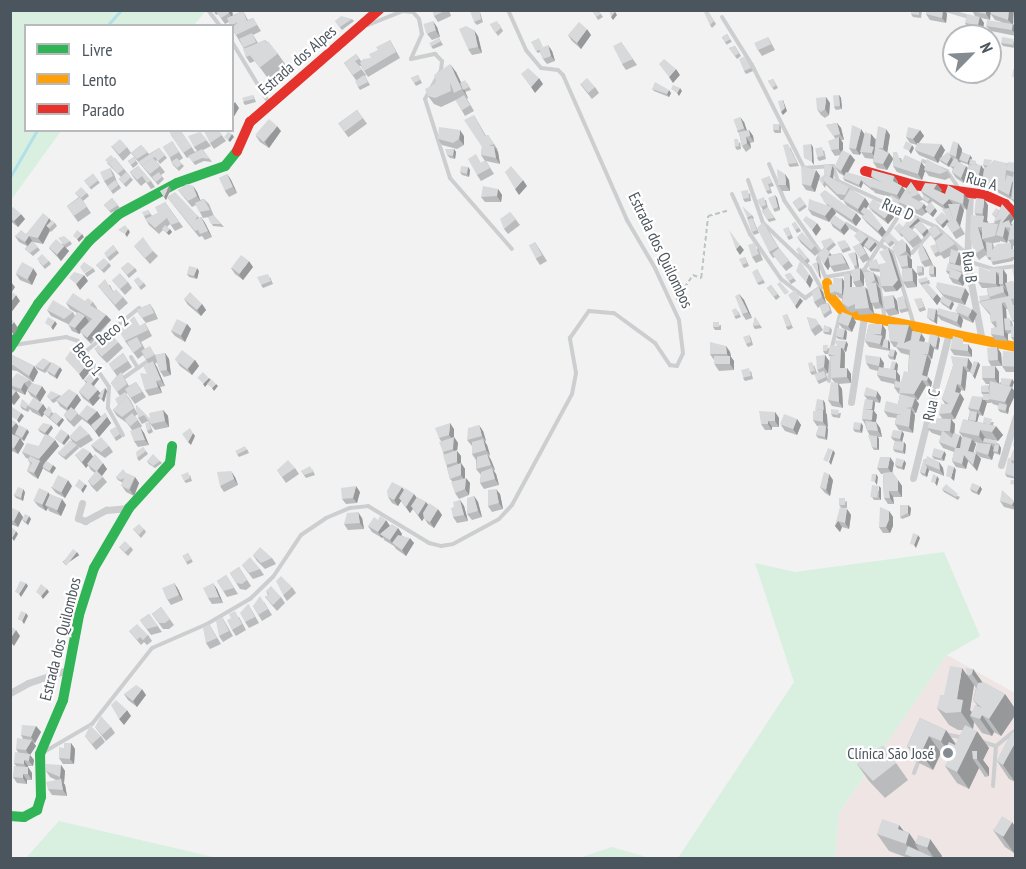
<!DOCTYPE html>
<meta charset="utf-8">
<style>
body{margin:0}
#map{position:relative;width:1026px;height:869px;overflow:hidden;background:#f2f2f2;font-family:"PT Sans Narrow",sans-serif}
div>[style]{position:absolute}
.medical>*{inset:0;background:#efe5e5}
.green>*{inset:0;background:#d9efe0}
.stream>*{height:3px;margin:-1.5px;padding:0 1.5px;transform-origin:1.5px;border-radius:1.5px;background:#b2e0e8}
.path>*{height:1.5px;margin-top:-0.75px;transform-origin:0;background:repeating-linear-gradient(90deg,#bcc5c2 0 4.5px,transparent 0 7.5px)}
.lane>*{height:4px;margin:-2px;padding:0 2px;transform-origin:2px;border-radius:2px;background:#ccced0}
.street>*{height:7px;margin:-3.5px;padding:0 3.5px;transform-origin:3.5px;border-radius:3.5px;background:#ccced0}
.fast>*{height:10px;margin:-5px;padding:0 5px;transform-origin:5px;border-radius:5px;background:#30b455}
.slow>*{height:10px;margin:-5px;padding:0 5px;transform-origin:5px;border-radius:5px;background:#ff9f0a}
.jam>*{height:10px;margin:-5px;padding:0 5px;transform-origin:5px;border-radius:5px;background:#e5322d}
.wall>*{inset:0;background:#babbbc;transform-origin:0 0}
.shaded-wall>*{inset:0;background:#979899;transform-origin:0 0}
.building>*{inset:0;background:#d8d9db;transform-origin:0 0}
.dots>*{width:16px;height:16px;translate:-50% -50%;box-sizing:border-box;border:3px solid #fff;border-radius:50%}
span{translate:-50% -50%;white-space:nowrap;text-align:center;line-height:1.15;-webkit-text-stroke:4.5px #fff;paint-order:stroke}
.street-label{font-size:16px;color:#4b555d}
.poi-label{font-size:16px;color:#4b555d}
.right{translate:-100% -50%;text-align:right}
.frame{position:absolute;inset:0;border:12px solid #4b555d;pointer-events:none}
.legend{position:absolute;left:24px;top:24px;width:210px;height:108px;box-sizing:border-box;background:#fff;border:2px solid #b7bbbe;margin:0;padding:8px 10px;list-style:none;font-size:18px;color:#4b555d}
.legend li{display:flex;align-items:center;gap:12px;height:30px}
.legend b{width:30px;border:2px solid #b7bbbe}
.north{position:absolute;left:942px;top:24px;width:60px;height:60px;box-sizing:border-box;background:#fff;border:2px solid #b7bbbe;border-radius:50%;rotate:66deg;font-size:16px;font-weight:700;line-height:24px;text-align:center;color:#4b555d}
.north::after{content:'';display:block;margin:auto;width:21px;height:27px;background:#858c91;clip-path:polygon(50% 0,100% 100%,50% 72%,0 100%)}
</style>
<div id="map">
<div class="medical">
<div style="clip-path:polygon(947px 655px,1015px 693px,1015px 858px,835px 858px,839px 813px)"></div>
</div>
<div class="green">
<div style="clip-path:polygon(11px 10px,206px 10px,206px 11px,194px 25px,26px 26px,26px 130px,61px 131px,11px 200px)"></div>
<div style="clip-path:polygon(944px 552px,980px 636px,947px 655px,839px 813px,835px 858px,678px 858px,794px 682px,755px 563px,795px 572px)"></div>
<div style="clip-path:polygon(59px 821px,192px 852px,217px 858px,26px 858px)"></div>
<div style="clip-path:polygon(612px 847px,650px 858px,579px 858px)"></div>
</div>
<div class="stream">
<div style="left:107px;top:26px;width:21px;rotate:-49deg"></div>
<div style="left:10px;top:177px;width:54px;rotate:-60.1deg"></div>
</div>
<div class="path">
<div style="left:676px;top:300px;width:30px;rotate:-56deg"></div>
<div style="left:693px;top:275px;width:9px;rotate:21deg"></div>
<div style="left:701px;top:278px;width:62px;rotate:-83.6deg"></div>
<div style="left:708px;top:216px;width:20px;rotate:-15deg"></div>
</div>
<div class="lane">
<div style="left:208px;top:10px;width:20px;rotate:53deg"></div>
<div style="left:946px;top:10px;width:24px;rotate:17deg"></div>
<div style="left:722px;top:17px;width:57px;rotate:58deg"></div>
<div style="left:752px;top:65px;width:115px;rotate:63.2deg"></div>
<div style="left:804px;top:168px;width:29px;rotate:-4deg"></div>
<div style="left:833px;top:166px;width:16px;rotate:72deg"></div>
<div style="left:838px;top:181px;width:108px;rotate:25.1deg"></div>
<div style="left:936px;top:227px;width:40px;rotate:41deg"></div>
<div style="left:368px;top:25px;width:37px;rotate:-22deg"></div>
<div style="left:402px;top:11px;width:11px;rotate:5deg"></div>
<div style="left:413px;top:12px;width:9px;rotate:49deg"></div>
<div style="left:419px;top:19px;width:15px;rotate:79deg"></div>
<div style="left:422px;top:34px;width:27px;rotate:114deg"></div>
<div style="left:411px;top:59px;width:25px;rotate:-12deg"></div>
<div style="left:435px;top:54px;width:10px;rotate:45deg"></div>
<div style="left:442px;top:61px;width:9px;rotate:96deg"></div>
<div style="left:441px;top:70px;width:33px;rotate:119deg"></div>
<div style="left:425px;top:99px;width:83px;rotate:72.4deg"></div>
<div style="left:450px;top:178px;width:94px;rotate:48.9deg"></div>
<div style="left:232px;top:42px;width:71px;rotate:58.8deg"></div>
<div style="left:923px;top:161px;width:26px;rotate:23deg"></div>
<div style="left:947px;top:171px;width:22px;rotate:56deg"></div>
<div style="left:769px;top:164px;width:39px;rotate:67deg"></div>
<div style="left:784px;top:200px;width:65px;rotate:55.1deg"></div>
<div style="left:821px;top:253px;width:7px;rotate:117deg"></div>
<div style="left:818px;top:259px;width:24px;rotate:68deg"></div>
<div style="left:748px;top:180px;width:46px;rotate:70.8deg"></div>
<div style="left:763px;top:223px;width:65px;rotate:43.8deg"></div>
<div style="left:810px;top:268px;width:23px;rotate:61deg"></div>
<div style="left:732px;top:194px;width:44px;rotate:65.8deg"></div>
<div style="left:750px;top:234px;width:55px;rotate:55.4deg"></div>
<div style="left:781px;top:279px;width:31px;rotate:38deg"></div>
<div style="left:805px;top:298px;width:19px;rotate:-35deg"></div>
<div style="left:846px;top:224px;width:54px;rotate:31.3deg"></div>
<div style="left:892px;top:252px;width:76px;rotate:73.2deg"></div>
<div style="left:912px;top:253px;width:31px;rotate:-48deg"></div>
<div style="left:967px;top:261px;width:28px;rotate:17deg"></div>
<div style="left:994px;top:269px;width:22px;rotate:-8deg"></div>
<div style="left:864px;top:270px;width:16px;rotate:30deg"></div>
<div style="left:878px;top:278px;width:43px;rotate:80.5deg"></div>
<div style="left:826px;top:277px;width:39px;rotate:-10deg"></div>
<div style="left:864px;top:270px;width:69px;rotate:-57.5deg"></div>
<div style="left:14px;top:345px;width:53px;rotate:-8.7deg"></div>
<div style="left:66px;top:337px;width:13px;rotate:18deg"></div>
<div style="left:78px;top:341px;width:55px;rotate:56deg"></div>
<div style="left:109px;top:387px;width:21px;rotate:93deg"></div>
<div style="left:108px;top:408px;width:31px;rotate:61deg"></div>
<div style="left:831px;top:351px;width:41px;rotate:-76deg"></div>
<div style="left:85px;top:352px;width:70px;rotate:-39.2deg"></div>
<div style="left:131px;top:357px;width:13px;rotate:58deg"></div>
<div style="left:122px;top:379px;width:29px;rotate:-35deg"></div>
<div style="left:829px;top:381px;width:20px;rotate:-84deg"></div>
<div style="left:944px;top:734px;width:20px;rotate:11deg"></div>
<div style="left:983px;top:742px;width:14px;rotate:17deg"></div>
<div style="left:44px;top:752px;width:56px;rotate:-30.3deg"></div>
<div style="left:92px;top:724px;width:97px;rotate:-51.7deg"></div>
<div style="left:152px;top:648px;width:60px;rotate:-23.6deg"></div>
<div style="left:207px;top:624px;width:50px;rotate:-30.2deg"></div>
<div style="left:250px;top:599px;width:32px;rotate:-44deg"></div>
<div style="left:273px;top:577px;width:50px;rotate:-56.3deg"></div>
<div style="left:301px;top:535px;width:30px;rotate:-34deg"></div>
<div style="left:326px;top:518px;width:26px;rotate:-23deg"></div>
<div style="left:350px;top:508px;width:18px;rotate:-6deg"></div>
<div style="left:368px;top:506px;width:71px;rotate:31.2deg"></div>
<div style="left:429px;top:543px;width:12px;rotate:14deg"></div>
<div style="left:441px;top:546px;width:12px;rotate:-9deg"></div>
<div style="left:453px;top:544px;width:52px;rotate:-28.5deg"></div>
<div style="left:499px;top:519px;width:19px;rotate:-47deg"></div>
<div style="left:512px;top:505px;width:126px;rotate:-61.6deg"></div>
<div style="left:572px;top:394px;width:21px;rotate:-79deg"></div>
<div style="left:576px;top:373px;width:36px;rotate:-100deg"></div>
<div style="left:570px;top:338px;width:33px;rotate:-55deg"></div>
<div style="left:589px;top:311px;width:25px;rotate:5deg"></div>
<div style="left:614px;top:313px;width:51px;rotate:36.2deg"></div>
<div style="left:655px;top:343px;width:27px;rotate:56deg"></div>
<div style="left:670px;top:365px;width:7px;rotate:8deg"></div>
<div style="left:677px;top:366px;width:14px;rotate:-65deg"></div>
<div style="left:683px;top:353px;width:33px;rotate:-97deg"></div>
<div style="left:679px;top:320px;width:57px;rotate:-114.8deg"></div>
<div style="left:655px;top:268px;width:56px;rotate:-120.3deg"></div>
<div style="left:627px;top:220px;width:158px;rotate:-113.8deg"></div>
<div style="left:563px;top:75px;width:7px;rotate:-135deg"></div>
<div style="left:558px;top:70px;width:17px;rotate:-173deg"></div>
<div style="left:541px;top:68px;width:23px;rotate:-130deg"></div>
<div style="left:526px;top:50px;width:44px;rotate:-114.2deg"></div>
<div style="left:914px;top:773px;width:14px;rotate:-69deg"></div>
<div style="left:993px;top:786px;width:40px;rotate:-85.7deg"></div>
<div style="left:996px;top:746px;width:26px;rotate:-39deg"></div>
</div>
<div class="street">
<div style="left:970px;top:192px;width:69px;rotate:92.5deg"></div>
<div style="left:967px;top:261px;width:81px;rotate:79.4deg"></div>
<div style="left:851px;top:402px;width:86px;rotate:-81.3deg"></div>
<div style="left:1001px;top:465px;width:51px;rotate:-73deg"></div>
<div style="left:913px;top:478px;width:149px;rotate:-76.1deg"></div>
<div style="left:82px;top:503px;width:16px;rotate:105deg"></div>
<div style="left:78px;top:518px;width:8px;rotate:23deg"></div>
<div style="left:85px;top:521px;width:24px;rotate:-28deg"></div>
<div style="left:106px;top:510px;width:23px;rotate:-5deg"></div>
<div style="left:10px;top:693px;width:21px;rotate:-29deg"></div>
<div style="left:28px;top:683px;width:44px;rotate:-18.4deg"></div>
</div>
<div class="fast">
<div style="left:10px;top:348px;width:52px;rotate:-57.5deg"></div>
<div style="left:38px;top:304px;width:81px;rotate:-51deg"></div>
<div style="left:89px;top:241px;width:40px;rotate:-42deg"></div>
<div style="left:119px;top:214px;width:66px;rotate:-28.1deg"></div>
<div style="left:177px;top:183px;width:51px;rotate:-19.5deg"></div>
<div style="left:225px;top:166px;width:19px;rotate:-51deg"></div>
<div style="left:10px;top:816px;width:14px;rotate:4deg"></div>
<div style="left:24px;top:817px;width:15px;rotate:-28deg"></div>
<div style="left:37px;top:810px;width:14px;rotate:-73deg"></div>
<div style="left:41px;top:797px;width:43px;rotate:-91.3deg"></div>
<div style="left:40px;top:754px;width:59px;rotate:-66.9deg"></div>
<div style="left:63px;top:700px;width:86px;rotate:-79.3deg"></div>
<div style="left:79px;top:615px;width:49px;rotate:-72.3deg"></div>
<div style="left:94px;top:568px;width:69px;rotate:-59.7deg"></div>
<div style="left:129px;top:508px;width:61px;rotate:-47.7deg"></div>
<div style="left:170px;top:463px;width:17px;rotate:-83deg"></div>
</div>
<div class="slow">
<div style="left:827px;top:283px;width:13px;rotate:77deg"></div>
<div style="left:830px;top:296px;width:17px;rotate:50deg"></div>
<div style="left:841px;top:309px;width:13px;rotate:23deg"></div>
<div style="left:853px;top:314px;width:166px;rotate:11.4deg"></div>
</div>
<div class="jam">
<div style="left:237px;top:151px;width:32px;rotate:-66deg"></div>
<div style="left:250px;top:122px;width:171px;rotate:-41deg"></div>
<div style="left:865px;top:171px;width:51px;rotate:15.9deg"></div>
<div style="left:914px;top:185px;width:72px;rotate:8deg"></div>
<div style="left:985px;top:195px;width:22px;rotate:24deg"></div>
<div style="left:1005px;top:204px;width:16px;rotate:45deg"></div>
</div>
<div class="wall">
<div style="clip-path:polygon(213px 10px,232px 10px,233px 15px,243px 11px,248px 20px,253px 18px,261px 31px,253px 35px,258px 43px,265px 40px,278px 54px,290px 71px,273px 85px,255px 61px,250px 63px,246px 57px,244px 49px,236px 35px,232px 29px,232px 26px,229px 22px,225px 24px,218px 14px,216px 15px)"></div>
<div style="clip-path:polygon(433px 10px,449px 10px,451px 16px,438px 22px,434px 16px)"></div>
<div style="clip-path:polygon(592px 10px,598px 10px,603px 17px,598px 20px)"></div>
<div style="clip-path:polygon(707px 10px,716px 24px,712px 28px,710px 25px)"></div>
<div style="clip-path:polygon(922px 10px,921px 18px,913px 17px,911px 14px)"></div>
<div style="clip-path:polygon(927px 10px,945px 10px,947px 14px,946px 23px,930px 20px,926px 14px)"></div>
<div style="clip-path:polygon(972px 10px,1013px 10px,1014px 12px,1016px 10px,1016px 24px,1013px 21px,1013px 24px,1016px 28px,1016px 36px,991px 31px,986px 26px,1002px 22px,995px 20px,990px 13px,990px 20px,981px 18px,984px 23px,983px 31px,988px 32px,990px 34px,969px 29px,965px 23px,975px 16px)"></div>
<div style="clip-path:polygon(480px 12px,483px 22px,477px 25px,474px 22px)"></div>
<div style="clip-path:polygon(352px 19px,354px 21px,342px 30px,335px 21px)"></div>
<div style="clip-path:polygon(490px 24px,499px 24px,503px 31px,498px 36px)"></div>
<div style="clip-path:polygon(437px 27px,440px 37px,432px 40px,427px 34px)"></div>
<div style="left:727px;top:34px;width:9px;height:6px;rotate:58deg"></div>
<div style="clip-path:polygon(568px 35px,591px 35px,581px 49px,572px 41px)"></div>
<div style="clip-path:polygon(478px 36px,482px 53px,472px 55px,468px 49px)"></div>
<div style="clip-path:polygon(768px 37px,775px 50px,762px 56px,758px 50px)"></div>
<div style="clip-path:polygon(439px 38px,443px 45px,433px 49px,431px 46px)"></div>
<div style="clip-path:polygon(990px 38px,996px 40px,998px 43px,998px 47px,990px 46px)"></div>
<div style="clip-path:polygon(390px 40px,400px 58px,368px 77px,361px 66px,359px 66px,366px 75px,365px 76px,370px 85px,360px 90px,358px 87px,356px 80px,344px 63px,356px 54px,361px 61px,371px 58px,378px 50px)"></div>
<div style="clip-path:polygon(1016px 41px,1015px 48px,1003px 46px,1001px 43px)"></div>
<div style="clip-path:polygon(621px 42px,637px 65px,626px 70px,622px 64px)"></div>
<div style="clip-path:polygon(735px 46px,741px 56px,737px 59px,729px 48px)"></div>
<div style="clip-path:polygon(544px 47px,552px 51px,555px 61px,547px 64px,543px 59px,540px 52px,538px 53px,536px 51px)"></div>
<div style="clip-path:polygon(745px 56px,753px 71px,746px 74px,744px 71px)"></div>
<div style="clip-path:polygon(456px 72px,461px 82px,467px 83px,471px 90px,465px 92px,468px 98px,467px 99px,474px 111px,465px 116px,456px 100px,441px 107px,434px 104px,428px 96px,437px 83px)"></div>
<div style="clip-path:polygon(418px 75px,422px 83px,416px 86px,411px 78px)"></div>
<div style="clip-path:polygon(773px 79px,778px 88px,774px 90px,768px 81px)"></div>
<div style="clip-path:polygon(580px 84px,595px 87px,599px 93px,592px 99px)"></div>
<div style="clip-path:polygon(652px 89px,671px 93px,669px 97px,654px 91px)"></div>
<div style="clip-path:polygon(253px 95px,256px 102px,245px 105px,243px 102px)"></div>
<div style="clip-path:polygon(839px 95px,841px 98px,842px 109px,836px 110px,834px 107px)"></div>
<div style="clip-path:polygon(830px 103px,829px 115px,825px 118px,821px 115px,817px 109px)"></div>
<div style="left:357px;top:110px;width:17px;height:23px;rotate:54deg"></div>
<div style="clip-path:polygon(474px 115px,486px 136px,488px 135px,498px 150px,497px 150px,498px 152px,500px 164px,486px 161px,494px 174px,481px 181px,477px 175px,481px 163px,485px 161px,481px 155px,482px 147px)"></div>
<div style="clip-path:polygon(744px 122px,747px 131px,749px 130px,753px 136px,754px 142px,750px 143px,751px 148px,746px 152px,742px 146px,739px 133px,737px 131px)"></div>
<div style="clip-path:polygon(evenodd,837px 123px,841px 128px,844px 140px,841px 140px,843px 143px,843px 151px,855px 160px,848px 173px,874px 180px,871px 176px,894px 176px,898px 182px,898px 184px,909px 193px,906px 189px,911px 182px,922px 198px,924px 196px,921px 191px,942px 190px,940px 192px,945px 194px,969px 200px,967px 210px,963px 208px,964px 210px,960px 226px,965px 234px,956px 239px,947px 224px,943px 228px,937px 222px,935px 219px,946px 216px,944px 209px,932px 201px,931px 203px,937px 211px,933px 217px,927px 212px,922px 216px,902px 207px,901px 206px,900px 209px,889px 204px,887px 201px,890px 197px,875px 193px,873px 190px,873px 191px,863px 183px,861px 188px,845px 181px,843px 178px,844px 176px,839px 173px,835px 167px,840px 155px,835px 156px,831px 150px,835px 138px,826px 125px,837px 123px,923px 200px,929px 204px,927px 207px,924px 204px,919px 201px,923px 200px)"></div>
<div style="clip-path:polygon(779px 124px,781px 127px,781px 133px,775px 133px,773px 130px)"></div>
<div style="clip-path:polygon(180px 130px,195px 152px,197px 151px,194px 147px,200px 132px,211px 146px,203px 150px,212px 162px,204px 161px,195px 165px,189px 157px,187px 158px,171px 135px)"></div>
<div style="clip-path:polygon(218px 130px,226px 141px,214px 149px,210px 143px)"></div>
<div style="clip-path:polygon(evenodd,920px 130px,924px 136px,919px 143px,945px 150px,941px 158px,949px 154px,962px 149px,962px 152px,972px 158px,971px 160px,984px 169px,985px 168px,983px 165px,1016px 163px,1016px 205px,1012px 200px,986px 186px,983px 182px,981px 189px,969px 186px,966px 182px,965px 184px,956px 178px,952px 172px,953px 169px,950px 166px,953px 160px,949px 167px,941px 162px,940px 160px,938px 163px,919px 155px,915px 150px,917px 145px,910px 143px,906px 137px,920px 130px,961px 162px,969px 165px,967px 168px,960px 163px,961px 162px)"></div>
<div style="clip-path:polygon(281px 131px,269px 148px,260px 142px,256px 136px)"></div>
<div style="clip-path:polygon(864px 134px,871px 134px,875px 139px,890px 135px,887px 152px,889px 153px,893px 158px,901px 158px,902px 161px,925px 168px,947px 171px,951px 177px,945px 180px,929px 176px,925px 171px,922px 180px,897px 172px,893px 166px,893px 160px,887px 170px,877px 168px,873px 162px,873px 159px,865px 158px,861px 152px,860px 155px,853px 154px,849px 148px)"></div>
<div style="clip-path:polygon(464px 136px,464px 145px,457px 149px,442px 145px,438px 139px)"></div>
<div style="clip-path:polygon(172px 141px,183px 158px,179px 161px,184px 166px,179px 171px,173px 165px,170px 158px)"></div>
<div style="clip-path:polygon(740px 142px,741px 149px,737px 150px,735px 147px)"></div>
<div style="clip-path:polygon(141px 145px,149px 154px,159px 148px,167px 158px,160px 164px,157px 160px,156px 161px,165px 172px,161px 175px,164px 179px,158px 185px,141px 165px,131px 153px)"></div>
<div style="clip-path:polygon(111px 146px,127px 147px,131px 153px,123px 161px)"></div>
<div style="clip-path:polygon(790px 147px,799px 166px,790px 167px,788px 164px)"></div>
<div style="clip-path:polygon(454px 149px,456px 152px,455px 159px,450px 158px,447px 155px)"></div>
<div style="clip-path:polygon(824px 150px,826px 159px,819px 161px,817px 158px)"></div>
<div style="clip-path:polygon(134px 157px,138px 164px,133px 168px,128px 161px)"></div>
<div style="clip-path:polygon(115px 158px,133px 180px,126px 187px,119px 179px,121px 177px,107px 163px)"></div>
<div style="clip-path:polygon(138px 166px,151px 181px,155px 187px,151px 189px,146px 182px,141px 186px,134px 178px,130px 172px)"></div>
<div style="clip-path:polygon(468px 167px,470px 170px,469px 177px,462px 175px,460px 172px)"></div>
<div style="clip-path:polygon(110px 168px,114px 174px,117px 182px,121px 188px,113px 194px,104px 181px)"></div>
<div style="clip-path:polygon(834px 169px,833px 178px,865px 198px,869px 204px,866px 209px,886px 232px,882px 237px,867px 223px,862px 217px,863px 216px,847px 206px,843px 200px,841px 200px,826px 185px,825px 188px,819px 179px,815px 192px,806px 190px,802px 184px,816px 170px,820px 176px,819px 179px)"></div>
<div style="left:93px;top:174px;width:11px;height:11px;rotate:52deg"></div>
<div style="clip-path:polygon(227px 174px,231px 180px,237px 193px,229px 197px,225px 191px)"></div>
<div style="clip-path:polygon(769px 176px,774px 186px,770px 187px,772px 193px,768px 194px,766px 191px)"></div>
<div style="clip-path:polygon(789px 180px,790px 191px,782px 191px,778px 185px)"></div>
<div style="clip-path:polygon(193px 186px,197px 192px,200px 200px,204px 199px,209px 204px,214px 216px,224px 227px,213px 226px,208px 217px,209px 217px,203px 218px,196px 205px,192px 207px,178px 190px)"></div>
<div style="clip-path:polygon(171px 189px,167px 197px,198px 216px,199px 218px,201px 217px,205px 223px,212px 237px,205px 240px,202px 236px,199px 237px,167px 197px,166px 200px,160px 191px)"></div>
<div style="clip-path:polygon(498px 189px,502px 195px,501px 202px,485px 202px,481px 197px)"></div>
<div style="clip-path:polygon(75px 193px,87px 193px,89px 196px,83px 201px,91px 213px,78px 222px,67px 206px,79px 197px)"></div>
<div style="clip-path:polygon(750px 193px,751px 201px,745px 202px,743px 199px)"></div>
<div style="clip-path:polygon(820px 194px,856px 213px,861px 219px,856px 226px,836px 212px,834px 215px,845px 223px,849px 229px,844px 235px,833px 227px,830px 221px,829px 222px,812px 215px,808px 209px,827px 205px)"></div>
<div style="clip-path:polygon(775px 195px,777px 198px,780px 210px,775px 212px,773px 209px)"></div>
<div style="left:800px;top:197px;width:12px;height:9px;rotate:55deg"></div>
<div style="clip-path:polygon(112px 198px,120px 208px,111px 213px,104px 205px)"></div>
<div style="clip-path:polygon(757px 200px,766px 200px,768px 208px,776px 220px,769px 222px,762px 211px,763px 210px)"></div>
<div style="clip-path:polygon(165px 202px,183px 227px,175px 231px,170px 224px,167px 227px,172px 232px,169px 235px,163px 230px,159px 234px,149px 225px,144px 216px,148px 210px,152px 216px,158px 213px)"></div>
<div style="clip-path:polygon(evenodd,988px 205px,987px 221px,988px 223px,995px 223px,994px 222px,996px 218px,992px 214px,999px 210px,1010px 213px,1014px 219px,1011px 223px,1012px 225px,1016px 219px,1016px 245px,1013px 246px,1013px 249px,1016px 249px,1016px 263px,1013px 259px,1013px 261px,993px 265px,991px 260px,989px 260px,987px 257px,986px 255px,979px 260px,975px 254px,976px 216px,975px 213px,988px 205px,1009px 236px,1008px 240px,1010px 243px,994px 247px,993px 243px,1000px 242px,1000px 241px,1007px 243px,1009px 236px)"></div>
<div style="clip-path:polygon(868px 206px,890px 211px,894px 217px,888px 224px,873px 212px)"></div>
<div style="clip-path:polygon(10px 209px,25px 219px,18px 227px,10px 221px)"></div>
<div style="clip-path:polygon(510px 212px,520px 225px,508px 234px,504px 229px)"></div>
<div style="clip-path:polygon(752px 215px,754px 218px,753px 219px,759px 233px,754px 235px,752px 232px,747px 217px)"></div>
<div style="clip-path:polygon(51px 221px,55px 223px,57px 226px,51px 232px,50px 231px,43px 244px,33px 242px,40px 250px,33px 256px,25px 249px,27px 246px,19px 242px,15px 236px,26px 234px)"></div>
<div style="clip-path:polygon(920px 221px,928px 230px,935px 225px,943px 235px,955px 244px,959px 250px,957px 251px,963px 258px,960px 266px,968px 270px,968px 275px,963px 274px,966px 279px,963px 286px,953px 283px,949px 277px,949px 274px,948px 274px,946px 271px,950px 264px,949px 262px,950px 256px,944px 259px,941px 255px,936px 257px,934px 254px,936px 244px,935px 241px,929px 232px,924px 237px,915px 227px,912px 230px,918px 235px,922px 241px,913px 248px,903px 236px,902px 237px,894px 228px,903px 227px)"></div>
<div style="clip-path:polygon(795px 222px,801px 231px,797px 233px,792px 224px)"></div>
<div style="clip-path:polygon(788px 227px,793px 238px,789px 240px,787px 237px)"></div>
<div style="clip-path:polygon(767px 228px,779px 248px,793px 266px,786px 271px,775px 257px,773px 258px,769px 252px)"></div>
<div style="clip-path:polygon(797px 237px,815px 246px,819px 252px,824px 248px,830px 238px,836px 245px,829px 251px,831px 255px,841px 253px,845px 259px,850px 269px,834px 272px,830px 266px,828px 270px,817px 254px,815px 256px,801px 243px)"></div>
<div style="clip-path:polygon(868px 239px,877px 245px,871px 252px,864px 246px,863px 247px,870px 259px,863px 263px,853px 247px)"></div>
<div style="clip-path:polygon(883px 239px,906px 243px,910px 249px,911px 257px,910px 258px,912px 260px,912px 268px,917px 274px,917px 287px,907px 288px,903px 282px,902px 269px,901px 267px,895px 245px,895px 243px,890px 247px)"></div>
<div style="clip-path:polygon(70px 241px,72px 244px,66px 248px,69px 251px,61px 261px,49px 248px)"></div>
<div style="clip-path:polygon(535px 242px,547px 261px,540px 265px,536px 259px)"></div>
<div style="clip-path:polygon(847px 243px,851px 250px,843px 253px,841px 250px)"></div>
<div style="clip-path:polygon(113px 245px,119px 253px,110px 261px,106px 256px)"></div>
<div style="clip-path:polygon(134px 246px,153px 251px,158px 256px,150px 264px)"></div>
<div style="clip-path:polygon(758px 248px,763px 260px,756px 263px,752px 257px)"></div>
<div style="clip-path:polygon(888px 248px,892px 254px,902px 286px,897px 291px,885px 292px,881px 286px,880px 272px,871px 271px,869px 268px,876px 259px,879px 266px,886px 263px)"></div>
<div style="clip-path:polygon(925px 249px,933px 265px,936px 268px,936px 277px,931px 277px,929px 274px,930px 266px,925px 267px,921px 262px)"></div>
<div style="clip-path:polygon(798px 253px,808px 258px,810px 261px,807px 264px)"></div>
<div style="clip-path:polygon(evenodd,857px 255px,859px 268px,863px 272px,877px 278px,879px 285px,878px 286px,880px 289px,883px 308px,875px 309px,872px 303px,874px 314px,859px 315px,857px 311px,852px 313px,846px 309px,842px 303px,842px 299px,838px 297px,837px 295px,832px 295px,830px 293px,844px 282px,850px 274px,852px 277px,852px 287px,856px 287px,853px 282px,855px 269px,854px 266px,857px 255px,864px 276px,868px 290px,861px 287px,864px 286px,864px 276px)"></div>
<div style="clip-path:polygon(745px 257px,749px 266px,744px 268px,742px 265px)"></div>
<div style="clip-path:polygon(49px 261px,51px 264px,45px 269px,39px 262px)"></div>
<div style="clip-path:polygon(109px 263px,111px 266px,104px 273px,96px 265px)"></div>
<div style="clip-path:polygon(922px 266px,924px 268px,924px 275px,919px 276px,917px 273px)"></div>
<div style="clip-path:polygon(253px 267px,243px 280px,235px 274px,231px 268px)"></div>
<div style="left:93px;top:268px;width:4px;height:10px;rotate:56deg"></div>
<div style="clip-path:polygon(121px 268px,135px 268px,137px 271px,129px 278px)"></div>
<div style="clip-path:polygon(990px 268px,1007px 275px,1007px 283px,1012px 281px,1016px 285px,1016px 325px,1012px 320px,1008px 309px,1006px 309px,1007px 319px,1012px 321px,1013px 326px,1016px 326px,1015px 343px,1011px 337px,1011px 333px,1008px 334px,1008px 341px,995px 340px,991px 334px,995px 327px,991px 322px,990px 315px,979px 302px,988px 295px,987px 288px,982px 288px,978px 282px,990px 271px)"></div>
<div style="clip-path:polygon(757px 269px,765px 283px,759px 285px,757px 283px)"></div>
<div style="clip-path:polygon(199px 271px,197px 279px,189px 277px,187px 274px)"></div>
<div style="clip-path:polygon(790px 273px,796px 281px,791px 284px,785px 275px)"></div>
<div style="clip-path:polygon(16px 274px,37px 274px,32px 285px,20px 280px)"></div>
<div style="clip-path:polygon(270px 277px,273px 284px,263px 288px,261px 285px)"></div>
<div style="clip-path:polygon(112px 280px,128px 282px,132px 288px,125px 295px)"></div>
<div style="clip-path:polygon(134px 280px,144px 283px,146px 286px,141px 290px)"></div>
<div style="clip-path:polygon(929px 280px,930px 284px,927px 284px,941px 299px,944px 297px,936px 287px,969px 294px,965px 305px,951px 301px,954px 304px,951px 310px,942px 304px,940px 301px,937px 305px,919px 282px)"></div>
<div style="clip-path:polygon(110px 285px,113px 291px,123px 297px,128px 303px,119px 311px,98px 286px)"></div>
<div style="left:771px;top:285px;width:15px;height:5px;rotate:53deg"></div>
<div style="clip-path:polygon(819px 287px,823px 292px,826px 303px,828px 303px,830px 306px,832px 313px,825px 318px,823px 315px,820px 306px,818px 308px,814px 302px)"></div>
<div style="clip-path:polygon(739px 294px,744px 300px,752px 318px,746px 320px,742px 314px)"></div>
<div style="clip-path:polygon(893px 295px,899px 314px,889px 316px,885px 310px)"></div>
<div style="clip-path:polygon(921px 298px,926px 310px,920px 312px,918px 309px)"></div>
<div style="clip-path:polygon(184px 299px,202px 304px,206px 310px,201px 316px,188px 305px)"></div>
<div style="clip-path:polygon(905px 299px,909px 311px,901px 313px,899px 310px)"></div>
<div style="clip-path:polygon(85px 301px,93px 302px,97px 308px,97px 309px,106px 315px,111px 320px,91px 344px,84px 337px,81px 332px,79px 334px,72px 331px,68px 324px,51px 316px,47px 310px,73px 312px,75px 316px,77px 313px,70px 309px,66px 303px)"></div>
<div style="clip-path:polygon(150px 304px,154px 310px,158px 319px,146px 323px,136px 310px)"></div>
<div style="clip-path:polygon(936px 309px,937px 311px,958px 313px,956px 311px,977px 314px,973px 323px,962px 318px,963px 320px,961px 328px,941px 320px,937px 315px,937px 324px,930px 320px,927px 317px)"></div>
<div style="clip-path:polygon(738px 311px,741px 317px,736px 319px,734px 316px)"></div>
<div style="clip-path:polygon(787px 314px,793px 328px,788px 330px,786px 327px)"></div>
<div style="clip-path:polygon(755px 317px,762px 328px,755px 329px,753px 326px)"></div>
<div style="clip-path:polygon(807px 317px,820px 325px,823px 330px,815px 336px,811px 330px)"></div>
<div style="clip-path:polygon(838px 322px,856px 322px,852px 332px,842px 328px)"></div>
<div style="clip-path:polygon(145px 323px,152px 336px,141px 342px,145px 349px,156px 355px,165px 353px,169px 359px,171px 375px,164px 377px,160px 371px,157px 362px,155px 364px,165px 386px,160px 387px,162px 393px,149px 396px,145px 390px,148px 363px,143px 355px,138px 359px,125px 341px,140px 326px)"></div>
<div style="clip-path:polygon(187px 324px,191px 329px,185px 342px,175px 336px,171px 331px)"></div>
<div style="clip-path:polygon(869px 324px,886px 330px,885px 340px,888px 340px,890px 343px,890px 350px,895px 350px,897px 353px,895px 360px,890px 359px,888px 356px,890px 351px,869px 347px,865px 341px)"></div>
<div style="clip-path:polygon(888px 324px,913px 331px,925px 339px,924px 342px,928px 343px,938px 336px,940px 339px,938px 350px,934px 349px,932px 359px,930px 360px,931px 361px,927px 376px,932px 382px,931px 387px,926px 386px,918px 400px,916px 400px,919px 404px,916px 413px,914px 413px,915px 415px,913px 433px,899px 430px,895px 424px,896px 418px,888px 417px,884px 411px,898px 404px,900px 394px,898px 393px,894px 387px,894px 384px,881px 381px,877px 375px,878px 371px,870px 369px,866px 363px,884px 363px,883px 368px,891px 369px,896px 362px,898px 365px,897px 372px,900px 376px,900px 382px,901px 382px,908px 372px,909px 355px,901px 353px,896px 347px,894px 347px,890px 341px)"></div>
<div style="clip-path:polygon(721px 325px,721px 330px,715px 330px,713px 327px)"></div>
<div style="clip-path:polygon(830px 327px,832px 330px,831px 335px,825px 334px,823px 332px)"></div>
<div style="clip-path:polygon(845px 329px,847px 332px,846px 340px,838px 339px,836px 336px)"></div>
<div style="clip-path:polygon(749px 335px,751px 338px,753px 345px,748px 347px,746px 344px)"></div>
<div style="clip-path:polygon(118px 342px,123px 348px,107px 363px,99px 355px,95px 349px)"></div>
<div style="clip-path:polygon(848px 344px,846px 352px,843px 351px,845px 353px,845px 368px,847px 368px,851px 374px,851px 383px,838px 384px,842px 389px,843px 408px,832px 406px,828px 400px,835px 383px,831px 378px,830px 357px,828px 354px,825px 354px,823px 351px,829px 348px)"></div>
<div style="clip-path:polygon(966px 344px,972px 350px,972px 357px,954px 355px,950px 349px)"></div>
<div style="clip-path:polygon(726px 346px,730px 352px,731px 357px,734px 361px,734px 370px,719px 371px,715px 365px,714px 360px,710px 354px)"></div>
<div style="clip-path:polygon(1016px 352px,1016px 372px,1006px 372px,1002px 366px,995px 366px,999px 372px,999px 383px,1012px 379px,1014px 382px,1012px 388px,1016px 393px,1009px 408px,1008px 414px,1000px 412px,998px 409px,999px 406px,993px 404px,991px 402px,991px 403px,986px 403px,983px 416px,979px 415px,977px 422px,983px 423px,994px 422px,993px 425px,1003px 435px,998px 441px,986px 439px,999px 444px,1001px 448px,1000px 455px,994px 453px,992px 460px,980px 457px,975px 451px,979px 443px,974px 442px,976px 444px,973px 452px,976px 453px,981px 459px,977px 471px,968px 461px,966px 469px,956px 467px,952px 461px,954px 452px,943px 448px,939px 442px,941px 436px,932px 433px,927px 428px,932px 424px,942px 418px,939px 414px,945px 404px,942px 399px,953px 366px,968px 358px,972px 364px,972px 367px,978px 362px,980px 365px,975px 379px,971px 372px,967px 372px,965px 391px,961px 390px,960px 393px,964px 399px,955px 419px,951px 420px,955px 424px,954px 433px,962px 438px,962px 436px,959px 432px,968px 420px,970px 411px,968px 408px,983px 398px,983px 395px,981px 392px,988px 385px,989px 387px,989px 384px,986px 384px,982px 378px,991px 366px,988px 360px,1001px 353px,1002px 365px)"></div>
<div style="clip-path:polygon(123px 353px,132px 367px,122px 374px,129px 386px,136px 382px,146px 397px,135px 404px,127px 393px,126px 394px,131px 401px,137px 413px,136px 405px,150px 419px,163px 410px,168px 416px,169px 427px,155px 430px,148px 421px,142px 424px,138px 418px,138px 414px,135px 416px,142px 426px,140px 428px,144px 433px,149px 445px,138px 447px,134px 441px,132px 430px,127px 423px,117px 416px,113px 410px,118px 405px,120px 396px,111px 383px,117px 376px,109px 364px)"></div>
<div style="clip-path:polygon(10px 354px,34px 366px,38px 372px,33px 382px,17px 371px,10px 370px)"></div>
<div style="clip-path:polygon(825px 355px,829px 361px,828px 373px,826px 374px,828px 380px,819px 384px,817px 381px,816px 374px,812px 375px,810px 372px,814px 365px,817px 373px,819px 372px,817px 370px)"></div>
<div style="clip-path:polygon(176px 360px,195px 360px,199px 366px,192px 375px,180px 366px)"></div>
<div style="clip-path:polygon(50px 362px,52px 364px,62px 370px,57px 379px,49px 374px,47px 371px,49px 369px,45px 373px,37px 369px,35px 366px)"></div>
<div style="clip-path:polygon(751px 371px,753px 379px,745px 381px,743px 378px)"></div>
<div style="clip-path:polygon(97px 377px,99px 379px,94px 386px,100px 393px,105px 388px,107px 391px,104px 402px,100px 398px,93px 406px,83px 398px,79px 392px,86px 383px,84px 380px)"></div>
<div style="clip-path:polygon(30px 380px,32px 383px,46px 392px,40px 402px,31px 396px,27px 390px,25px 395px,16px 391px,20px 397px,14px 405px,10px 403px,10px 388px,12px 389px,10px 386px,10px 381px)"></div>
<div style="clip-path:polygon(77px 394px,81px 400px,74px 409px,79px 415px,97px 411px,101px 417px,105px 413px,111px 423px,99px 437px,91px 426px,82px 419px,74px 427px,68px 421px,64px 415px,67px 411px,60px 406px,57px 401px,53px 403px,47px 396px,60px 395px,61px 397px)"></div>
<div style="clip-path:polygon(864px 395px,881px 397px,880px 403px,875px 402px,875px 403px,874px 411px,877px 415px,876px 422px,880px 428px,882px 437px,878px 437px,879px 439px,879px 450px,874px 450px,872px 447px,870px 436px,867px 430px,865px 424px,862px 419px,867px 399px)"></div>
<div style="clip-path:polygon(823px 400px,825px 403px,826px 413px,827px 415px,827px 428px,828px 429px,827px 440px,818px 438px,816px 435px,819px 426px,817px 426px,813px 420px,816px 411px)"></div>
<div style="clip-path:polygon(43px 404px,46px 409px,62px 418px,64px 420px,59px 427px,44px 414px,42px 417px,32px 412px,30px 409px,28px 412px,22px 409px,20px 406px)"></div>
<div style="clip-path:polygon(775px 412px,779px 418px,779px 427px,772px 427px,772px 430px,765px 430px,761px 424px)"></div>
<div style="clip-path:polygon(841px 413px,840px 418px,833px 417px,831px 414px)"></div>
<div style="clip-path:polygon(10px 419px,16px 423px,18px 426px,29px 432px,24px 441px,20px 439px,24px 444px,18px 454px,10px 450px)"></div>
<div style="clip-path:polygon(797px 419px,801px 425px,797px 435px,785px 431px,781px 425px)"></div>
<div style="clip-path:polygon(149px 422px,153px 432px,149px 434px,147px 431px)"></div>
<div style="clip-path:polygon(861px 423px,863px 426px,862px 433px,855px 432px,853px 429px)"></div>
<div style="left:116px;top:427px;width:12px;height:7px;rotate:59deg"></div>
<div style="clip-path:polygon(53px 428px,48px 435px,55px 440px,59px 446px,46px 461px,56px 468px,52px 474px,45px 470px,43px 468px,38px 479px,33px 476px,27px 471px,30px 463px,28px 460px,29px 459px,26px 458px,22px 452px,39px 446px,45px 435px,40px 432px,38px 429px)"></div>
<div style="clip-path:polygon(454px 429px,454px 437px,458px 443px,457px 451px,461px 456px,461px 463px,465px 469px,465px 478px,470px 483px,469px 495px,459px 499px,455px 493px,453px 482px,450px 479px,444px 455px,443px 452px,441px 441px,439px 438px)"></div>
<div style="clip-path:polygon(483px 431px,486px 441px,485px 442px,487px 445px,490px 455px,489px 456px,491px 460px,495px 470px,493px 471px,496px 474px,499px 485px,484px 489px,480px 483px,481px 475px,476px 469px,476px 460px,472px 454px,472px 446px,467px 440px)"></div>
<div style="clip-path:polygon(902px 431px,904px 434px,902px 442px,904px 442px,906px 445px,905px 454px,895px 452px,893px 449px,895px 441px,893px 440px,891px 437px)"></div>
<div style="clip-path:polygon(89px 434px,93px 440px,80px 448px,77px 446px,79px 448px,66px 460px,61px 456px,58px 453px,72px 441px,70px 438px,64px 445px,57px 440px,55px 438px)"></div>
<div style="clip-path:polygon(91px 445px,109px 446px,113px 452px,105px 458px,95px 451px)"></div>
<div style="clip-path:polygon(143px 447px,148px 454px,139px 461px,137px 458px)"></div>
<div style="clip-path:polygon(247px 449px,249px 453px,239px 457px,237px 454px)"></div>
<div style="clip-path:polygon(1016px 450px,1016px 479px,1007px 477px,1005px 474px)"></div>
<div style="clip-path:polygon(946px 454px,944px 461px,934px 459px,932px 456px)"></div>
<div style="clip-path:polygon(75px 455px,93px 456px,107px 469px,102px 476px,107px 482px,97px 492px,92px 487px,88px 481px,95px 473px,91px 470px,88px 465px,86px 468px)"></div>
<div style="clip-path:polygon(924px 459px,939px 462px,943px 468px,944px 476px,929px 470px,927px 477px,922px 475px,920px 472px)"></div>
<div style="clip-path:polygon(147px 461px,160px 461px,162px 463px,155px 468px,149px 464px)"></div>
<div style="clip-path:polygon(894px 463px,892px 472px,902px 486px,902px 497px,893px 497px,894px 504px,888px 504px,884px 498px,883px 474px,881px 474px,877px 468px)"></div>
<div style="clip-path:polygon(906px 463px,904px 470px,897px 468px,895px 465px)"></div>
<div style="clip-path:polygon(295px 468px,299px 474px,286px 483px,277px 470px)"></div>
<div style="clip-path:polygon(312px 469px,315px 475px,306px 478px,301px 471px)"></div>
<div style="clip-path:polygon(127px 474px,135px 477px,139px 483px,134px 496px,126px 492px,122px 486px,123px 483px,118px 480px,116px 477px)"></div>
<div style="clip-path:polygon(190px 475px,192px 481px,186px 483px,184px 481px)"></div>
<div style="clip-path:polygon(235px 477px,238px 485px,224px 492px,220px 486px)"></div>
<div style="clip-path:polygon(833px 480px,830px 496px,825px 493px,820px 487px)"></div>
<div style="clip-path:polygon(72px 486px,65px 498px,56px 493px,51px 487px)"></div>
<div style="clip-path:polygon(881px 488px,881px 500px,874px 500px,872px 497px)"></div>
<div style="clip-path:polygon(942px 489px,960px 497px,958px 500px,944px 492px)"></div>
<div style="clip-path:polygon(970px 489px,982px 489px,979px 495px,972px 492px)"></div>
<div style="clip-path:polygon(404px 490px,414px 494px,416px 497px,426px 502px,428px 505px,442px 515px,434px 528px,428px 524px,424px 518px,422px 521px,413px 509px,410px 513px,401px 501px,398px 506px,392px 503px,388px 497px)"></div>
<div style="clip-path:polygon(25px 492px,23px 501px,16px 498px,14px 495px)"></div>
<div style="clip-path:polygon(360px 492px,357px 503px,346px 504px,342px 499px)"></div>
<div style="clip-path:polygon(500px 494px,503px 509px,492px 512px,488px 506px)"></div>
<div style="clip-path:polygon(50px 495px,62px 499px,66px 505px,61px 516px,49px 511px,48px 508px,46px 511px,38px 506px,34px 501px)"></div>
<div style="clip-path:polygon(474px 496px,478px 502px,482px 517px,472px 520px,467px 514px)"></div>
<div style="clip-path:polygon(460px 500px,464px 506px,468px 521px,457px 523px,453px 517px,454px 507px)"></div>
<div style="clip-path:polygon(847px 501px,847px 508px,842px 508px,847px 509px,851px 515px,849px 529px,842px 527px,840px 532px,835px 526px,841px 507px,839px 505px)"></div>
<div style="clip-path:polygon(1000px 501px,1016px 503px,1016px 510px,1004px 507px)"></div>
<div style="clip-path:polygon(10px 507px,23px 517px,31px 519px,28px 525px,24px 522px,22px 519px,18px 527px,10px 524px)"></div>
<div style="clip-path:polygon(911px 508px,910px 516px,902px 519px,900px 517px)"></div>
<div style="clip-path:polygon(889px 511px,893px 517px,893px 526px,890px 533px,883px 533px,879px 527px)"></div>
<div style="clip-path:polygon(362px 518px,364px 529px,348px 530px,344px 524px)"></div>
<div style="clip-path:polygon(368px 526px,390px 526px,398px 528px,402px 534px,401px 535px,414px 543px,406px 556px,396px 549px,394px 546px,384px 540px,383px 537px,382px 538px,372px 532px)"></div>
<div style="clip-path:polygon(133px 529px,144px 529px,146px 532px,141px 538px)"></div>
<div style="clip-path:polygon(119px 547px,131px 547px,133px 550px,128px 556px)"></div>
<div style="left:188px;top:553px;width:10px;height:6px;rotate:61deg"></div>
<div style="clip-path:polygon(253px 555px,272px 558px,276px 564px,265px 569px,257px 561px)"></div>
<div style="clip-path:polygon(242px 565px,260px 569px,264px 575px,253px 579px)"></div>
<div style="clip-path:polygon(239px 567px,251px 586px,246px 590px,240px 589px,230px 573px)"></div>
<div style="clip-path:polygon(226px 575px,238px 594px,227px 597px,217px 581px)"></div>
<div style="clip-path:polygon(174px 583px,178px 589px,183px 600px,171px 605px,167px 599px)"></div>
<div style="clip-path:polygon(292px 587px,296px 593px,287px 601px,283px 595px)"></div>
<div style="clip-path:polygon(217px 589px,223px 603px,212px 604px,208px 598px)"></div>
<div style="clip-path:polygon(266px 591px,281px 597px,285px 603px,277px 611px,265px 597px,268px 595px)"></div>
<div style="clip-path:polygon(264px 602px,272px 615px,262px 621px,253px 606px)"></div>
<div style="clip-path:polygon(248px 604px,259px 623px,249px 628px,245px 622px)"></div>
<div style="clip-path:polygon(161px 607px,174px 625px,169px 629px,163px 629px,152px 614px)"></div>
<div style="clip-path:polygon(149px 614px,162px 632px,151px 635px,140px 620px)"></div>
<div style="clip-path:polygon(222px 617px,233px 636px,223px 642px,219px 636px)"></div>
<div style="clip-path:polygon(239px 617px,246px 630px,236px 636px,232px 630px,231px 618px)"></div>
<div style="clip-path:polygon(209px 624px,221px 644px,210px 649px,206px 643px)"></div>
<div style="clip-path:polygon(129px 631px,148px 635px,152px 641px,147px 645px,144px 642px,141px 645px)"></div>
<div style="clip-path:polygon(evenodd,973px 669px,982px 682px,1005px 694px,1016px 710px,1016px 714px,1001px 736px,994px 732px,992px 736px,982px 733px,974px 722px,973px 729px,989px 748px,983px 760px,989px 768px,989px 776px,985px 777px,979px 768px,969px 789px,957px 783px,945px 766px,948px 761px,944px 754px,941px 753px,933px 770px,919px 763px,907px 746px,920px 718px,946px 730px,956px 744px,963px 730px,958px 730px,949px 725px,937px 708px,944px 695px,973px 669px,974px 685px,976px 688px,973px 700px,977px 705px,972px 712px,970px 710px,974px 685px)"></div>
<div style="clip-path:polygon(124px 694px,146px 695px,137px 707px,128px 700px)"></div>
<div style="clip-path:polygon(36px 726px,41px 732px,35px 743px,33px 742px,36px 746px,30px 755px,34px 760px,33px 766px,28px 766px,28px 767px,32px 773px,32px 780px,27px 780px,27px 784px,17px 783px,13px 777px,16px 766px,14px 763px,18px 752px,16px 749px,23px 739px,21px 735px)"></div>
<div style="clip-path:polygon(95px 727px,111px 727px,115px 733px,106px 741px)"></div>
<div style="clip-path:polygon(1012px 732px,1015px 782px,1009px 779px,997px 761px)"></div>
<div style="clip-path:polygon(85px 736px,101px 736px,105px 742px,96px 750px)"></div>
<div style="clip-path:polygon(71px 743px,75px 749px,74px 764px,63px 764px,59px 758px,64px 748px)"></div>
<div style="clip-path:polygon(896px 763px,908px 780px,885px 798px,869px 781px,857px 764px)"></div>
<div style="clip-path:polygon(61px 765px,65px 771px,64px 783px,63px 782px,65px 785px,67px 796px,52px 795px,48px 789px,56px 780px,50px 777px,46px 771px)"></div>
<div style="clip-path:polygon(1012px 822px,1016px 828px,1016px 851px,1014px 853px,1005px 847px,993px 830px)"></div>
<div style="clip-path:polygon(899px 825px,904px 831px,909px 833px,915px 842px,930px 839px,942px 856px,941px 858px,908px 858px,889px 851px,877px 834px)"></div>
</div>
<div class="shaded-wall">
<div style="clip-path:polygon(229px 10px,232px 10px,233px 19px,229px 13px)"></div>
<div style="clip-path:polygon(614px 10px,617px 15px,613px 20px,611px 17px)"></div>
<div style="clip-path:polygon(943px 10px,945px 10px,947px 14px,946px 23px,942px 18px)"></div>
<div style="clip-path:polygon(986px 10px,991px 10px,990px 20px,986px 14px)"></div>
<div style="clip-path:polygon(1009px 10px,1013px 10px,1014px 12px,1013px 25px,1008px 20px)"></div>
<div style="clip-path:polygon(980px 17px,984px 23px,982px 32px,978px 26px)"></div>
<div style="clip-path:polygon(433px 21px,437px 27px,440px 37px,436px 31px)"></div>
<div style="clip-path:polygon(1013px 24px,1016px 28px,1016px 35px,1012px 30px)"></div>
<div style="clip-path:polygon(587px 29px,591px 35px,581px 49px,577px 43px)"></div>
<div style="clip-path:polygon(474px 30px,478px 36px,482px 53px,478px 47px)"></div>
<div style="clip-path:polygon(548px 45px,552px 51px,555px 61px,551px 56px)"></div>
<div style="clip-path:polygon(450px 64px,456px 72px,468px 98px,462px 89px)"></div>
<div style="clip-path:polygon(676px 69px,680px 75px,673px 83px,669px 77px)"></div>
<div style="clip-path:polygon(539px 78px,543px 84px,535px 93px,531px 87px)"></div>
<div style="clip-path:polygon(680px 88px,682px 91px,679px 96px,677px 93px)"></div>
<div style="clip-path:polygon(669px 90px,671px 93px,669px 97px,667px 94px)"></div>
<div style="clip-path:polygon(839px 95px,841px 98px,842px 109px,840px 106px)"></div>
<div style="clip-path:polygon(826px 97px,830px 103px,829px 115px,825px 109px)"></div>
<div style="clip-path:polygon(783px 100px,787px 111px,783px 115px,781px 112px)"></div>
<div style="clip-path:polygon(235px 102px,239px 108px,232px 120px,232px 106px)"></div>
<div style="clip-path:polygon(740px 117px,744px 122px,748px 134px,744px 128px)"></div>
<div style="clip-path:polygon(837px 123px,841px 128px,844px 140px,840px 134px)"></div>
<div style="clip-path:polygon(277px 126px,281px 131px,269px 148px,265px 142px)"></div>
<div style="clip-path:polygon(861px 129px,865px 135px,860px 155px,856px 149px)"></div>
<div style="clip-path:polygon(886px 129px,890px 135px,887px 154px,883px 148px)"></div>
<div style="clip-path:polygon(460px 130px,464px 136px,464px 145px,459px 139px)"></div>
<div style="clip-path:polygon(749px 130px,753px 136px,754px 142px,750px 136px)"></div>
<div style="clip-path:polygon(920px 130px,924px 136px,917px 145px,913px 139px)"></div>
<div style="clip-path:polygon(232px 134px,234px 137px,230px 142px,228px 140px)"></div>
<div style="clip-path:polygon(871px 134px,875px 139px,876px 159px,872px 153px,870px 146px)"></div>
<div style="clip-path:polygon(746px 137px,750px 143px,751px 148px,747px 143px)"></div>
<div style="clip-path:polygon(839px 137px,843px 143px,843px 155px,839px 149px)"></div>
<div style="clip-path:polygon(958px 143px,962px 149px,961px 160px,959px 159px,960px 163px,956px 157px)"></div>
<div style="clip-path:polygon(811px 144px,813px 147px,814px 165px,812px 162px)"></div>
<div style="clip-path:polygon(941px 144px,945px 150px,938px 163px,934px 157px)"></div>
<div style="clip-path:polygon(912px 145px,914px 148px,911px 154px,909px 151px)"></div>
<div style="clip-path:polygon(494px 146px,498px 152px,500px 164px,496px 158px)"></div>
<div style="clip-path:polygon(454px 149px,456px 152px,455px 159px,453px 156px)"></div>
<div style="clip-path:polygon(889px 153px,893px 159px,887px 170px,883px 164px)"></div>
<div style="clip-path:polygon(850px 154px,855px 160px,845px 177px,841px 171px)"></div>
<div style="clip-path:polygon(970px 155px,972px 158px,969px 165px,967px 162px)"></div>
<div style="clip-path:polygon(951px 157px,953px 160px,949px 167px,947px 164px)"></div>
<div style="clip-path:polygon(921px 162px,926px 168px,922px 180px,918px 174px)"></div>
<div style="clip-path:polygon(981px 165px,985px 171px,981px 189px,977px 183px)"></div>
<div style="clip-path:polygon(832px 166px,834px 169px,833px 180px,830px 177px)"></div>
<div style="clip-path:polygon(966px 166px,971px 172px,965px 180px,966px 182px,965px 184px,961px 178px)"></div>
<div style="clip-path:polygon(468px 167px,470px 170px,469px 177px,467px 174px)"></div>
<div style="clip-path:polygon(816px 170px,820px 176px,815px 192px,811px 186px)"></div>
<div style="clip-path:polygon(227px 174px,231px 180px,237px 193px,233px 187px)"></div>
<div style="clip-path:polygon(785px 174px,789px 180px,790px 191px,786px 185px)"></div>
<div style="clip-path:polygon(894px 176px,898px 182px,897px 186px,893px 181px)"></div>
<div style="clip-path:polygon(523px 180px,527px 186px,519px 195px,515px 189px)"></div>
<div style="clip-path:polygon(861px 180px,863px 183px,861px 188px,859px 185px)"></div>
<div style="clip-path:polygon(1012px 182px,1016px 187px,1013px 200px,1009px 195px)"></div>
<div style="clip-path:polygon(937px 184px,942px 190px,939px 195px,934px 189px)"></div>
<div style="clip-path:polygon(169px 186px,171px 189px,166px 200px,164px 197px)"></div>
<div style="clip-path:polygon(193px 186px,197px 192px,201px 202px,197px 196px)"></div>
<div style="clip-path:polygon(902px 186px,906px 192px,901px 201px,897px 195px)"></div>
<div style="clip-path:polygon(498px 189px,502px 195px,501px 202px,497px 196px)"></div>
<div style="clip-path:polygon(964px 194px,969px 200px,967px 210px,963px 204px)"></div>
<div style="clip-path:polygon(775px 195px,777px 198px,780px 210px,778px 207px)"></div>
<div style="clip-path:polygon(865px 198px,869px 204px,863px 214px,860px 212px,862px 216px,858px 210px)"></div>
<div style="clip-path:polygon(949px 199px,953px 204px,947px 211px,943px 205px)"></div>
<div style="clip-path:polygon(984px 199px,988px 205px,987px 221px,983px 215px)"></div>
<div style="clip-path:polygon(924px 204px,928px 210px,925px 209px,927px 212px,926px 213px,922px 207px)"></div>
<div style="clip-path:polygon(960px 204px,964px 210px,960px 226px,965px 234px,956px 220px)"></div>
<div style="clip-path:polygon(832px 207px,836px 213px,829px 222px,825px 216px)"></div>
<div style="clip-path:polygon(935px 208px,937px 211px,933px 217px,930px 214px)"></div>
<div style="clip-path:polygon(890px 211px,894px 217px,888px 224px,884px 218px)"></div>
<div style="clip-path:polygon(856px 213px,861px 219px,856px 226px,852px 220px)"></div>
<div style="clip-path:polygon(1010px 213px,1014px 219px,1011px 223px,1015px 232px,1002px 223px)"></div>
<div style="clip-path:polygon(21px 214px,25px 219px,18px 227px,14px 221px)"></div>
<div style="clip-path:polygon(984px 216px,988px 222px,987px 228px,983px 222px)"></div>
<div style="clip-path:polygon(201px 217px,205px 223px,212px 237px,208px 231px)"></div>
<div style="clip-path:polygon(49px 218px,53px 224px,49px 229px,50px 230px,43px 244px,38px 238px)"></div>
<div style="left:918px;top:218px;width:4px;height:13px;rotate:56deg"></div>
<div style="clip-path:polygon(947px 219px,949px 222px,943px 228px,941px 225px)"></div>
<div style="clip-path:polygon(817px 223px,821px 229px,816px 236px,812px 230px)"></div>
<div style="clip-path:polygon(845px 223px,849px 229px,844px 235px,840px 229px)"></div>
<div style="clip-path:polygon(882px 226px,886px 232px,882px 237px,878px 231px)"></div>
<div style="clip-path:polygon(978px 227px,982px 233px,982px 239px,985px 242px,988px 254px,984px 248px)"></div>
<div style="clip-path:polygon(1005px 227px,1009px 233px,1007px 243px,1003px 237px)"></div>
<div style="clip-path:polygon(128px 229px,130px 232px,127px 237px,125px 234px)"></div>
<div style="clip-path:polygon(170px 229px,172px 232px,169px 235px,167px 233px)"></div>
<div style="clip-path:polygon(927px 229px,929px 231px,924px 237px,922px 234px)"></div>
<div style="clip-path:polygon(82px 234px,84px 237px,79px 242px,77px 239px)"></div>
<div style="clip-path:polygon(29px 236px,33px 242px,29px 248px,25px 242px)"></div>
<div style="clip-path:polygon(867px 237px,869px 240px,863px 247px,870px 259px,860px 243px)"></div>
<div style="clip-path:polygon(875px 242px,877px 245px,871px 252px,869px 249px)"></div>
<div style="clip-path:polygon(906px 243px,910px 249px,911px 257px,906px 251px)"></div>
<div style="clip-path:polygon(921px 243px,925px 249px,933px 265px,929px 259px)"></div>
<div style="clip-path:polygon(740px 245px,744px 250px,740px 255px,736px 249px)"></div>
<div style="clip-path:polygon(64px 246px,69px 251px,61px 261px,57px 255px)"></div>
<div style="clip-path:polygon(888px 248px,892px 254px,902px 286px,897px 291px,893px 286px)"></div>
<div style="clip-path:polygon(855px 252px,857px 255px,859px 268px,857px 265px)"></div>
<div style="clip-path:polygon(959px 252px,963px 258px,959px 270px,955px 264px)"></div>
<div style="clip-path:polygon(830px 253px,834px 258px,828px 270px,824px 264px)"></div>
<div style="clip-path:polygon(841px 253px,845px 259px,850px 269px,846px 263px)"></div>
<div style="clip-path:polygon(907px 255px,912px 260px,912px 272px,908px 266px)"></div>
<div style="clip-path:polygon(249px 261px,253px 267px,243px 280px,239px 275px)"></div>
<div style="clip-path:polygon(817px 262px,819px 265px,821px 279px,819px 276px)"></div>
<div style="clip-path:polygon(934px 266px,936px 268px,936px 277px,934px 274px)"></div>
<div style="clip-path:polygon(33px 268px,37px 274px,32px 285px,28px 279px)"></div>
<div style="clip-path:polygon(197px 268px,199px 271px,197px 279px,194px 276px)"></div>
<div style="clip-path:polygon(860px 268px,864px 274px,864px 286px,860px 280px)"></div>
<div style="clip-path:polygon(912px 268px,917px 274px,917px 287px,913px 281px)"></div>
<div style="clip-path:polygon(1003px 269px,1007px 275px,1007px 290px,1003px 284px)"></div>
<div style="clip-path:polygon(873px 272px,877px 278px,879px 285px,875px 280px)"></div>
<div style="clip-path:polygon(996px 272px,1000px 278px,1000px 289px,996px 284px)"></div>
<div style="clip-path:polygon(962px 273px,966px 279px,963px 286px,958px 280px)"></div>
<div style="clip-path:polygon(809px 274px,813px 280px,810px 288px,806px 282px)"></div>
<div style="clip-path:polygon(850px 274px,852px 277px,852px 292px,850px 289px)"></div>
<div style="clip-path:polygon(84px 275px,88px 281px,80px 290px,76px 284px)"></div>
<div style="clip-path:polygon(842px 278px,846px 284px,846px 300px,842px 294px)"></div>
<div style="clip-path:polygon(10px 282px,11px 282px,15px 287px,10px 295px)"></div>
<div style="clip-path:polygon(876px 283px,880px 289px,883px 308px,879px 302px)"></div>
<div style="clip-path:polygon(1003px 286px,1008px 292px,1008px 298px,1004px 292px)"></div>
<div style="clip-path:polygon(819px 287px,823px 292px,826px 303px,822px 297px)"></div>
<div style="clip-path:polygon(865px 287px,870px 292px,874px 314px,869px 308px)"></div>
<div style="clip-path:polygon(965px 288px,969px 294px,965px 305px,961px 299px)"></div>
<div style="clip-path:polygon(739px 294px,744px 300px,752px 318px,748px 312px)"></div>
<div style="clip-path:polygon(937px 294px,941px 299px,937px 305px,933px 299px)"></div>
<div style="clip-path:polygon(16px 295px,20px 301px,10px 314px,10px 303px)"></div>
<div style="clip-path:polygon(893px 295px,897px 301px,899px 314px,895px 308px)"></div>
<div style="clip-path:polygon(800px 298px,803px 301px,797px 309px,795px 306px)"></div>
<div style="clip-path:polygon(952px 301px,954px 304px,951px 310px,949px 307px)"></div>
<div style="clip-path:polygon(1002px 303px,1006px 309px,1007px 331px,1005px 331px,1008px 334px,1008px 341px,1004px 336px)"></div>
<div style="clip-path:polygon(202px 304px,206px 310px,201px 316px,197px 310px)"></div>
<div style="clip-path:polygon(936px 309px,938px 312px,937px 324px,934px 321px)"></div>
<div style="clip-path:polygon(972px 309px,977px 314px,973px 323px,969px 317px)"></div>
<div style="clip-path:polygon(959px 314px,963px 320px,961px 328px,957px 322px)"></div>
<div style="left:106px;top:315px;width:7px;height:30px;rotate:45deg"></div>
<div style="clip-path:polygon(85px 316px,89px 322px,79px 334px,75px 328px)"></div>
<div style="clip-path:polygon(852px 316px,856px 322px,852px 332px,848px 326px)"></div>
<div style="clip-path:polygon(55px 321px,57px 324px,53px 330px,51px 327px)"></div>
<div style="clip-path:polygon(14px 322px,18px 328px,14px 335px,10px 330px,10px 327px)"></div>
<div style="clip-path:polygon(187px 324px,191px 329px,185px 342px,181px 336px)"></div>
<div style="clip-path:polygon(882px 324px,886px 330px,885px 340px,881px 334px)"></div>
<div style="clip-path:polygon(909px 325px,913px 331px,908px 349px,904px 343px)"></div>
<div style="clip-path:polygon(845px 329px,847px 332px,846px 340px,843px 338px)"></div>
<div style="clip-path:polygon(921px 333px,925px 339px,923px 347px,919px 341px)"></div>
<div style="clip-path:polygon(882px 336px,886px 342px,882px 347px,884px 350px,880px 344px)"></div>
<div style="clip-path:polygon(938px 336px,940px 339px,938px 350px,936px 347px)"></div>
<div style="clip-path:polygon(888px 340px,890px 343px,890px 351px,888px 348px)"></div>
<div style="clip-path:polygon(846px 341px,848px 344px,846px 352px,844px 349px)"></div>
<div style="clip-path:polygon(930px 343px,934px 349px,932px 359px,928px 354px)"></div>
<div style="clip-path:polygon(968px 344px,972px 350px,972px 357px,968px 351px)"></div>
<div style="clip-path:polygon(726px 346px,730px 352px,731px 357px,734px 361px,734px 370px,730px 364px,730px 358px,727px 354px)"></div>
<div style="clip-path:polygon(841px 347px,845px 353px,844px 374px,840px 368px)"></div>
<div style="clip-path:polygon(997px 347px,1001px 353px,1002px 366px,998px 360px)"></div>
<div style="clip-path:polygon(895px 350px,897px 353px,895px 360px,893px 357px)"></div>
<div style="clip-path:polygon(82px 352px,86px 358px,84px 361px,80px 355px)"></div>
<div style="clip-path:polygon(165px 353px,169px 359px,171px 375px,167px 370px)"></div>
<div style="clip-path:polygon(825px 355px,829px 361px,828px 373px,824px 367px)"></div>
<div style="clip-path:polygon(927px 355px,931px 361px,926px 381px,922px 375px)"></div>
<div style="clip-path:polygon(880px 357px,884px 363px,883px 371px,879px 366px)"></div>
<div style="clip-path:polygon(968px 358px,972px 364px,971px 373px,967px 367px)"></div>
<div style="clip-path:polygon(195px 360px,199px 366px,192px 375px,188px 369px)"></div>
<div style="clip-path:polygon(153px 361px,157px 367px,165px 386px,161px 380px)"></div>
<div style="clip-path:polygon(89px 362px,93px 368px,83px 380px,79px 374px)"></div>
<div style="clip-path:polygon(896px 362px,898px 365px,897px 372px,900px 376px,900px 385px,896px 379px,894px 370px)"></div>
<div style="clip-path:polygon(978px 362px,980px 365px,975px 379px,973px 376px)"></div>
<div style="clip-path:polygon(34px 366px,38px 372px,33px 382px,29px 376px)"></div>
<div style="clip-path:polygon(963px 366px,967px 372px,965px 391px,961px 385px)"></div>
<div style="clip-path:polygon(995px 366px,999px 372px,999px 385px,995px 379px)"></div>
<div style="clip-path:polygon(60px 367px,62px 370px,57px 379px,55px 376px)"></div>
<div style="clip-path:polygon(847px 368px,851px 374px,851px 383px,847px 377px)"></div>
<div style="clip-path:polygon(97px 377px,99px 379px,92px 388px,90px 385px)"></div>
<div style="clip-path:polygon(928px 377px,932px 382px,931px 387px,927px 381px)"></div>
<div style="clip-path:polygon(209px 378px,211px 380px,205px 387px,203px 384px)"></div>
<div style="clip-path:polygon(1012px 379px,1014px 382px,1012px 388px,1016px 393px,1009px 408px,1008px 414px,1006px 411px,1007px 405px,1005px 402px)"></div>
<div style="clip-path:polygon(922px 380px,926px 386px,918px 400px,914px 394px)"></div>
<div style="clip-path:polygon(156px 381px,160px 387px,162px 393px,158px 387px)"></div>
<div style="clip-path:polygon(24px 383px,28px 388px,25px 395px,21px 389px)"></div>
<div style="clip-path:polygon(838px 383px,842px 389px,843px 408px,839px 402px)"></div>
<div style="clip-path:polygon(216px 384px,218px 386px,214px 391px,212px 388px)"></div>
<div style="clip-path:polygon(957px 384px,961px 390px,960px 393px,964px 399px,955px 419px,951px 413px)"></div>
<div style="clip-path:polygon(42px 386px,46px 392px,40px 402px,36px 396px)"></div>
<div style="clip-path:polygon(105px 388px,107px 391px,104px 402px,102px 399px)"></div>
<div style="clip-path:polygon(98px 390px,102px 396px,98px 396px,100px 398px,93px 406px,89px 400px)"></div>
<div style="clip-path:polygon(16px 391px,20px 397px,14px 405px,10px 399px)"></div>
<div style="clip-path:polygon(877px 391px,881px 397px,880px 403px,876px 397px)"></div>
<div style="clip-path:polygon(77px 394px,81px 400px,71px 414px,67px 408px)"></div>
<div style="clip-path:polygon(983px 397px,987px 403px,983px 416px,979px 410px)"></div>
<div style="clip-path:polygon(915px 398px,919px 404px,916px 413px,912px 407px)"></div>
<div style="clip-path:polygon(823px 400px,825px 403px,826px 413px,827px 415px,828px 428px,823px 422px)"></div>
<div style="clip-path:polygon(873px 400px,875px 403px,874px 411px,877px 415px,875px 426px,871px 420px,871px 411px)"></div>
<div style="clip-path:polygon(43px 404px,47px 410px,42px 417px,38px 411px)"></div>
<div style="clip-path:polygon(911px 409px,915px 415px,913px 433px,909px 427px)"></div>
<div style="clip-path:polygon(163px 410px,168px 416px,169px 427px,165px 421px)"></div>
<div style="clip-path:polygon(97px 411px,101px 417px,92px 427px,87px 421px)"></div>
<div style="clip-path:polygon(775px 412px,779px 418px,779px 427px,775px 421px)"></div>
<div style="clip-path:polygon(977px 412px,979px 415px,976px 426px,974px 423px)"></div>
<div style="clip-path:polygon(21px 413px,24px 416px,19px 423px,17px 420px)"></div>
<div style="clip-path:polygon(107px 417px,111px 423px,99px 437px,95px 431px)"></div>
<div style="clip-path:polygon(62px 418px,64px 420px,59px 427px,57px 424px)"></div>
<div style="clip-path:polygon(797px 419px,801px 425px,797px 435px,793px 429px)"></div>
<div style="clip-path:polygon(951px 419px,955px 424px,954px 437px,950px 431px)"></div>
<div style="clip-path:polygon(768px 421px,772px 427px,772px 430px,768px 424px)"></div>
<div style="clip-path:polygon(876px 422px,880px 428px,882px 437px,878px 431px)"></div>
<div style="clip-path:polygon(16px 423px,20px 428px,10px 442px,10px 430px)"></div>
<div style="clip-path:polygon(450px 423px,454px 429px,454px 437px,458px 443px,457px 451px,461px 456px,461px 463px,465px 469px,465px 481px,461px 475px,461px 468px,457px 462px,457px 455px,453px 449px,453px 440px,449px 435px)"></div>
<div style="clip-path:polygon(861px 423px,863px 426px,862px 433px,860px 430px)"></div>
<div style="clip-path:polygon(51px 425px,53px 428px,47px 436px,45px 433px)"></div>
<div style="clip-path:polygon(479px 425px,483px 431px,486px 441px,482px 436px)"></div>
<div style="clip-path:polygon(826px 426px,828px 429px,827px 440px,825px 437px)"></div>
<div style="clip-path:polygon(996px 426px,1003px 435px,998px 441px,992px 432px)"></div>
<div style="clip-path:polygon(140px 427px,144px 433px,149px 445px,145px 440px)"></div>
<div style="clip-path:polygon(27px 429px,29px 432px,24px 441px,22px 438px)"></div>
<div style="clip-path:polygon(980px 430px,986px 439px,983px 442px,979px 436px)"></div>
<div style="clip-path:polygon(902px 431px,904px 434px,902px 442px,900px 439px)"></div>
<div style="clip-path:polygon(193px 433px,195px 436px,191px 445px,188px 442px)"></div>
<div style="clip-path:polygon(68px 434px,70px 437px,64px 445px,62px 442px)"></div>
<div style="clip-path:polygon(960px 435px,964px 441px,960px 454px,956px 448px)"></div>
<div style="clip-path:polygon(877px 436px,879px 439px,879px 450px,877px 448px)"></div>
<div style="clip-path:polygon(20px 438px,24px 444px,18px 454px,14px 448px)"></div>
<div style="clip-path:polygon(483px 439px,487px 445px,490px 455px,486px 450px)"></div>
<div style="clip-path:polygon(972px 439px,976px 444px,972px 457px,968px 451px)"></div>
<div style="clip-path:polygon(55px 440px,59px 446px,43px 465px,39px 459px)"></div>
<div style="clip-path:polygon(904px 442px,906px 445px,905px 454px,903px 451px)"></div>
<div style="clip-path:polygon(991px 444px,995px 450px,993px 451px,994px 453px,992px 460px,988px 455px)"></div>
<div style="clip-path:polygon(999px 445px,1001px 448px,1000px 455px,998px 452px)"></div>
<div style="clip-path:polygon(833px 450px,835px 453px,831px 465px,829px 462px)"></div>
<div style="clip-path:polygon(944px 451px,946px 454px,944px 461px,942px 458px)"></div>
<div style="clip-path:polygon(90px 452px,94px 458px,86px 468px,82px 462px)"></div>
<div style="clip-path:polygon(976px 453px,981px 459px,977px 471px,973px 465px)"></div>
<div style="clip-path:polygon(487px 454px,491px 460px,495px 470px,491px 465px)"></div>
<div style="clip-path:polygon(964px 455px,968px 461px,966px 469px,962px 464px)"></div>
<div style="clip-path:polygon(890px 457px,894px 463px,892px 474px,888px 468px)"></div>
<div style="clip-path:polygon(904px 460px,906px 463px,904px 470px,902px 467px)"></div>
<div style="clip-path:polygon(40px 461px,44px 466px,38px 479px,34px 473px)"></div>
<div style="clip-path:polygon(939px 462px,943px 468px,944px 476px,940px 470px)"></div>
<div style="clip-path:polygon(103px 463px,107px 469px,101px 477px,97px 471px)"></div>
<div style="clip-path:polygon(53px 465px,56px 468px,52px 474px,50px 471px)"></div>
<div style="clip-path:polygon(927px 467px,929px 470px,927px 477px,925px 474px)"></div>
<div style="clip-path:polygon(954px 467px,956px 470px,954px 481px,951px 478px)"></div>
<div style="clip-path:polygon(492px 468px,496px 474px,499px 485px,495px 479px)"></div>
<div style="clip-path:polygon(231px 471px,235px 477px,238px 485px,234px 479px)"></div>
<div style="clip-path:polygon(829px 474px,833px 480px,830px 496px,826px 490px)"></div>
<div style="clip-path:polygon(876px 474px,878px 477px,877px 485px,875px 482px)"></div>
<div style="clip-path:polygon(937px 476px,939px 479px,937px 486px,935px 483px)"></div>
<div style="clip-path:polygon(135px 477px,139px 483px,134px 496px,130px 490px)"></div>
<div style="clip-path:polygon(466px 478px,470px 483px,469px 495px,465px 489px)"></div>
<div style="clip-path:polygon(68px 480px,72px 486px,65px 498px,61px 492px)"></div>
<div style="clip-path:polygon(898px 480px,902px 486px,902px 497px,898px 491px)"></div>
<div style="clip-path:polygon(85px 484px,87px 486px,83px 493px,81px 490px)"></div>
<div style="clip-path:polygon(356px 486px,360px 492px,357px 503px,353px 498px)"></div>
<div style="clip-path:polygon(879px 486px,881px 488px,881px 500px,879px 497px)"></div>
<div style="clip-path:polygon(980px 486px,982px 489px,979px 495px,977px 492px)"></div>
<div style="clip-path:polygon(402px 487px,406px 493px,398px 506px,394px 500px)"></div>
<div style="clip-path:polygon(23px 489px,25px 492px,23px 501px,21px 498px)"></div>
<div style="clip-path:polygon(496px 489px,500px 494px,503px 509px,499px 503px)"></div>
<div style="clip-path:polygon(889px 491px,893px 497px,894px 504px,890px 498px)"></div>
<div style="clip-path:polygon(48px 492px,52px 498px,45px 505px,48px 508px,46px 511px,42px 505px)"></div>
<div style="clip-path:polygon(414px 494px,418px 500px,410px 513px,406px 507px)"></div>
<div style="clip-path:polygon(474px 496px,478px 502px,482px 517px,478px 511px)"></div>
<div style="clip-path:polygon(62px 499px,66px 505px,61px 516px,57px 511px)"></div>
<div style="clip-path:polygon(460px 500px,464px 506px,468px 521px,464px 515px)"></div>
<div style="clip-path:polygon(1014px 501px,1016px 503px,1016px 509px,1012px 505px)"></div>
<div style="clip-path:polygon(426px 502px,430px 508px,422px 521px,418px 515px)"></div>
<div style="clip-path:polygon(908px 505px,911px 508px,910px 516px,908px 513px)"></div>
<div style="clip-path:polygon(438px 509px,442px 515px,434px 528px,430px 522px)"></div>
<div style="clip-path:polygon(847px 509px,851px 515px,849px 529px,845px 523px)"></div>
<div style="clip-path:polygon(19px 511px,23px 517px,18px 527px,14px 521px)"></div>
<div style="clip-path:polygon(889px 511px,893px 517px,893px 526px,890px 533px,886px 527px)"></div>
<div style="clip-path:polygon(358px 512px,362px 518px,364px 529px,360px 523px)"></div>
<div style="clip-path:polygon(29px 516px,31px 519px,28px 525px,26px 522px)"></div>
<div style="clip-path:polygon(386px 520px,390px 526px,380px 534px,383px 537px,382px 538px,378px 532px)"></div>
<div style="clip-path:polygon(838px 521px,842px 527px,840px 532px,835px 526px)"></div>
<div style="clip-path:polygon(398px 528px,402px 534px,395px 545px,392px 543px,394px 546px,390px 540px)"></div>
<div style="clip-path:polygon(16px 531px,18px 534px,14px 541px,12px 538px)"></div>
<div style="clip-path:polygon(918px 535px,920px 538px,916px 548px,914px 545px)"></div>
<div style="clip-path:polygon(410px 538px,414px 543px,406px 556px,402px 550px)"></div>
<div style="left:77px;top:552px;width:4px;height:17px;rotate:56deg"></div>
<div style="clip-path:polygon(26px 583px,28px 586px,21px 597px,19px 594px)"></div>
<div style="clip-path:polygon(174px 583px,178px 589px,183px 600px,179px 595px)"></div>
<div style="clip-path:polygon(213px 583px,217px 589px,223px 603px,219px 597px)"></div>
<div style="clip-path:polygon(47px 589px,49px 592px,43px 599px,41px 596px)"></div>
<div style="clip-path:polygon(26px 613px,28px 616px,24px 624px,22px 621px)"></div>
<div style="clip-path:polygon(16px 630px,20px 636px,14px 646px,10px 641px,10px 639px)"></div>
<div style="clip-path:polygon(962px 668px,974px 685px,970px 710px,975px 717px,970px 716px,974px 722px,973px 729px,961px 712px,957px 699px)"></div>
<div style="clip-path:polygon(973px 669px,985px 686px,984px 691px,972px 674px)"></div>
<div style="clip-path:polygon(142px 689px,146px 695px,137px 707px,133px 701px)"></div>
<div style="clip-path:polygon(1005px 694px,1016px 710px,1016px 714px,1001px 736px,989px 719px)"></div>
<div style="clip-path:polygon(127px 710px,131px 716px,124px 725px,119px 719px)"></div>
<div style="clip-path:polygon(982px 715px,994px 732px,992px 736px,980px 719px)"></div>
<div style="clip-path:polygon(36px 726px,41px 732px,35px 743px,31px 737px)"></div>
<div style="clip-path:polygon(946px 730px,958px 748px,953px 759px,941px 741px)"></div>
<div style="clip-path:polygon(977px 731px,989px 748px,983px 760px,989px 768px,989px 776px,977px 759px,973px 759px,979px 768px,969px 789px,957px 772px)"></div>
<div style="clip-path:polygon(929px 736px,941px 753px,933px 770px,921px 753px)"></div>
<div style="clip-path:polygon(32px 740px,36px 746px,30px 755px,34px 760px,33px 766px,29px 761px,29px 755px,26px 750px)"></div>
<div style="clip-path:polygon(1016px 741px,1016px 781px,1015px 782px,1003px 765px)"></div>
<div style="clip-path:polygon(71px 743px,75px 749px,74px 764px,70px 759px)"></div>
<div style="clip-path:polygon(24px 760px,28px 766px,28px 770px,24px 764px)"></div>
<div style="clip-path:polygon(61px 765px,65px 771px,64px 783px,60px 777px)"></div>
<div style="clip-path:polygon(28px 767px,32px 773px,32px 780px,28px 774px)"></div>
<div style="clip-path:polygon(23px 774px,27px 780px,27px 784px,23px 778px)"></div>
<div style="clip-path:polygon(61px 779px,65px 785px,67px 796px,63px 790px)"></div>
<div style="clip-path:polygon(1012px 822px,1016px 828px,1016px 851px,1014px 853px,1002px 836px)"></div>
<div style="clip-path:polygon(899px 825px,908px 837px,909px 833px,918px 846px,915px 844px,920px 853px,916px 858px,906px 844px,898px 829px)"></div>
<div style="clip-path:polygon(930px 839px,942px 856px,941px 858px,934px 858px,927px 848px)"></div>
</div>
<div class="building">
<div style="clip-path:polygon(217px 10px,229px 10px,229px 13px,221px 18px,216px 11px)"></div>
<div style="clip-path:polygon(433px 10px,447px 10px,434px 16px)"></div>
<div style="clip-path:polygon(473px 10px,479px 10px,481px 19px,474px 22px,470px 11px)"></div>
<div style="clip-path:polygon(592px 10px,598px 10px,601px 14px,596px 17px)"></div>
<div style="clip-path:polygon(609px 10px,614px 10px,615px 12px,611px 17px)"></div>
<div style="clip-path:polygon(706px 10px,707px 10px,714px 21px,710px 25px,704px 12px)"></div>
<div style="clip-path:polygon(911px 10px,919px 10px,919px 15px,911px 14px)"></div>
<div style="clip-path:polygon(927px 10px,943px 10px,942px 18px,926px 14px)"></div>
<div style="clip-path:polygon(972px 10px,986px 10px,986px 14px,972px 11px)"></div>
<div style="clip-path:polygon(990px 10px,1009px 10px,1008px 20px,991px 14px)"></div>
<div style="clip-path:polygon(1014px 10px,1016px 10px,1016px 21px,1013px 21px)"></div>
<div style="clip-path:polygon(243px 11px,247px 21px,253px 18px,257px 25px,236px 35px,232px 28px,238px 22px,230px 26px,227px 18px)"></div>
<div style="left:967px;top:14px;width:13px;height:9px;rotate:13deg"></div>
<div style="clip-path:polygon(341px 16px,352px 19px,340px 27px,335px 21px)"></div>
<div style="left:987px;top:20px;width:26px;height:6px;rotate:9deg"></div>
<div style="left:433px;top:21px;width:10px;height:10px;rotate:73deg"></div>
<div style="clip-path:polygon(497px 21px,501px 28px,495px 33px,490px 24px)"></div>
<div style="clip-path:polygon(579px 22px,587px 29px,577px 43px,568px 35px)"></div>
<div style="clip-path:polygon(466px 26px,474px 30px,478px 47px,468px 49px,459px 29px)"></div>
<div style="clip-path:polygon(981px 31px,988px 32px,988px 36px,981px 36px)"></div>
<div style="left:252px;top:33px;width:10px;height:14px;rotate:66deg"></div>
<div style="left:727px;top:34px;width:6px;height:6px;rotate:59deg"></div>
<div style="left:768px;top:37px;width:8px;height:15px;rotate:67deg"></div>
<div style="left:1002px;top:37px;width:12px;height:6px;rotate:9deg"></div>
<div style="left:439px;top:38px;width:4px;height:11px;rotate:63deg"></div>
<div style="clip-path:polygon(539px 38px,543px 47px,536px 51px,531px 42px)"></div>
<div style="clip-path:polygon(990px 38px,996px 40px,996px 44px,990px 43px)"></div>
<div style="clip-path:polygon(265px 40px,266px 43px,251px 55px,246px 57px,243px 49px)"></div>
<div style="clip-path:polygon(390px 40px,396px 52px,364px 71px,360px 63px,363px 59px,371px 58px,369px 54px,378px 50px,376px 47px)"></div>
<div style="left:268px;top:41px;width:16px;height:23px;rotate:52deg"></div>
<div style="clip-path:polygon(621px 42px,633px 59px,622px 64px,613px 46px)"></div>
<div style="clip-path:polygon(548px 45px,551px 56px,543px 59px,539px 49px)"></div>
<div style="clip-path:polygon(735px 46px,739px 53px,735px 56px,729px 48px)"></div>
<div style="clip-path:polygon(356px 54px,359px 59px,355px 61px,362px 69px,353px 75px,344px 63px)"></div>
<div style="clip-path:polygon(745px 56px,751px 68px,744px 71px,739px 59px)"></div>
<div style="clip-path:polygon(664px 59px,676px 69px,669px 77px,659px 64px)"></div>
<div style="clip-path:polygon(450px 64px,462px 89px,454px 93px,450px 82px,451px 91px,435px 98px,428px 96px,425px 89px,437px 83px,434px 75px)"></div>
<div style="clip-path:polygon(528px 68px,539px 78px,531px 87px,521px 74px)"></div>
<div style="clip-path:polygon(1013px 69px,1016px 70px,1016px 77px,1012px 77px)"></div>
<div style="clip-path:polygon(364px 75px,368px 82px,358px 87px,355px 81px)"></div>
<div style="clip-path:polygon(418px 75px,420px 80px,414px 83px,411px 78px)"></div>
<div style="left:587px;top:78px;width:12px;height:9px;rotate:48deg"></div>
<div style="clip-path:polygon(773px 79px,776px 85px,772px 88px,768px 81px)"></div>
<div style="clip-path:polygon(465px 80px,469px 87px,463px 90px,460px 83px)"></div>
<div style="clip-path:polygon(655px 82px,669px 90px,667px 94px,652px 89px)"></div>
<div style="clip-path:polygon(673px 85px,680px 88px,677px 93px,671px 89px)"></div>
<div style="left:253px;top:95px;width:4px;height:11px;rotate:76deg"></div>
<div style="left:464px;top:95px;width:12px;height:10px;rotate:59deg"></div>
<div style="left:839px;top:95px;width:11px;height:6px;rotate:85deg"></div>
<div style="clip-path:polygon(826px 97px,825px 109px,821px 112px,817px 109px,816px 98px)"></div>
<div style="clip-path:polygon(783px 100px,785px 108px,781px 112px,778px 101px)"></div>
<div style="left:357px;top:110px;width:10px;height:23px;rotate:53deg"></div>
<div style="clip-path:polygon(474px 115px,485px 136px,488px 135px,494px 144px,489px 146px,494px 146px,496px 158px,481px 155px,482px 147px,464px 120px)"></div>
<div style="left:740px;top:117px;width:12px;height:7px;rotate:70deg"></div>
<div style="left:269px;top:119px;width:11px;height:21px;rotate:41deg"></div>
<div style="clip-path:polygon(837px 123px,840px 134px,833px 136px,826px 125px)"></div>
<div style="left:773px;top:124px;width:6px;height:6px"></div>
<div style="clip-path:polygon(852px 125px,861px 129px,856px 149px,849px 148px)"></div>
<div style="clip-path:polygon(878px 126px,886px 129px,883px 148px,878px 148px,889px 153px,883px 164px,873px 162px)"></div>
<div style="clip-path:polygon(439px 127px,460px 130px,459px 139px,453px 143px,438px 139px)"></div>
<div style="clip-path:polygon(908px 127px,920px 130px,913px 139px,906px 137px)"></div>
<div style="clip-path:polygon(168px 130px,180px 130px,192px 147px,183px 153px)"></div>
<div style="clip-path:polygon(218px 130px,222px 135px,210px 143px,204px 131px)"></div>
<div style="clip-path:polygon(749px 130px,750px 136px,746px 137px,747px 143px,742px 146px,739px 132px)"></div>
<div style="clip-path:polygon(200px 132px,207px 140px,194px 147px,188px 136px)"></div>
<div style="clip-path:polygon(228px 132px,232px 134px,228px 140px,224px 137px)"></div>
<div style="clip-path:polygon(865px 132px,871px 134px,870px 146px,874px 147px,872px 153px,860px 152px)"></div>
<div style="clip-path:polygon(839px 137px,839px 149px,831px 150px,828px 141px)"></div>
<div style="left:120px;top:139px;width:11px;height:11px;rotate:49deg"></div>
<div style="clip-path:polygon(734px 139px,738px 139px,739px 146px,735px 147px)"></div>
<div style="left:172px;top:141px;width:13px;height:11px;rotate:58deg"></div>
<div style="clip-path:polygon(906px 141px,912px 145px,909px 151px,903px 148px)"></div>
<div style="clip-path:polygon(953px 141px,958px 143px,956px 157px,949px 154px)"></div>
<div style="clip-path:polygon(917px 143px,941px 144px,934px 157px,915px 150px)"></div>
<div style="clip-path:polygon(788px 144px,797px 163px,788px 164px,783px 145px)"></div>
<div style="clip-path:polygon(811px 144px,812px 162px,804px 158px,803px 145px)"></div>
<div style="clip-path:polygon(141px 145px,148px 152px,137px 159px,131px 153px)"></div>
<div style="left:822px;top:147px;width:9px;height:7px;rotate:77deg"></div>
<div style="clip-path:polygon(159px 148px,165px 155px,158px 161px,155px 157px,153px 158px,142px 166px,144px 168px,138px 162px)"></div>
<div style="clip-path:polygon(202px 149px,210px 159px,202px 158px,193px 162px,188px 156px)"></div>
<div style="clip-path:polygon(445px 149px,454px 149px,453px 156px,447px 155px)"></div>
<div style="clip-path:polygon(842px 150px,850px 154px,841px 171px,835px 167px)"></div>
<div style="clip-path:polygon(893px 152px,897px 152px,901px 163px,905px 155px,921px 162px,918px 174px,893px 166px)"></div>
<div style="clip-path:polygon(948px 152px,951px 157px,947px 164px,939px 159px)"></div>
<div style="left:962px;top:152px;width:9px;height:8px;rotate:21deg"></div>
<div style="clip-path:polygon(476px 154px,481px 163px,485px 160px,490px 168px,477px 175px,468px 159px)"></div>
<div style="clip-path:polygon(111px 155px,114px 158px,109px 163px,111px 165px,111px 166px,105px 160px)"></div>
<div style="clip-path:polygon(134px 157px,136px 161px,131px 165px,128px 161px)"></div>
<div style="left:115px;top:158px;width:14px;height:8px;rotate:51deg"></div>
<div style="clip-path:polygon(153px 158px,160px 166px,150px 174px,142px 166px)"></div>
<div style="clip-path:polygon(177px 158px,182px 164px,177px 168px,171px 162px)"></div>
<div style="clip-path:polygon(954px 158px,958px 160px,954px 167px,950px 166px)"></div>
<div style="clip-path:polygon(927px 159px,947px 171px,940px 174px,924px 170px)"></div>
<div style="clip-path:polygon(970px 159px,976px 161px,976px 164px,973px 164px,969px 165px)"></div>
<div style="clip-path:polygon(984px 159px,992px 160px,992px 161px,987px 166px,983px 165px)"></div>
<div style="clip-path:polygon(evenodd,994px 160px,1006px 163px,1006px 166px,1008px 162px,1016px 163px,1016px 181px,1012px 182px,1009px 195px,982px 181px,984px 169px,994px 160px,1006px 170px,1014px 172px,1013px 177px,1007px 175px,1005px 182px,1006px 170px)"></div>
<div style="clip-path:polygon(957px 161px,966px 166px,961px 178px,952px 172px)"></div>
<div style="clip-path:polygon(824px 164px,832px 166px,830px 177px,826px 175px,822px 179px,824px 182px,823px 185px,819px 179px,824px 175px)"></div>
<div style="clip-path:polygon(973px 164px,981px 165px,977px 183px,965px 180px,968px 166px)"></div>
<div style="clip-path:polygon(138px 166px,151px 181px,147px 183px,142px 176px,137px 180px,130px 172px)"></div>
<div style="clip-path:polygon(461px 166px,468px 167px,467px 174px,460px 172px)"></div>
<div style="clip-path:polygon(511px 166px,523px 180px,515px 189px,505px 172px)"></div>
<div style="clip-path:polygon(801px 166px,816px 170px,811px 186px,802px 184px)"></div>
<div style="clip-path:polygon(110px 168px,113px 176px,104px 181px,100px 172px)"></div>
<div style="clip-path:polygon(777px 169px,785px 174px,786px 185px,778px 185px)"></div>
<div style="clip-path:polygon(872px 170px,894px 176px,893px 181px,902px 186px,897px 195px,871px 187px,874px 179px,883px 183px,871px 176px)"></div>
<div style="left:126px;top:172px;width:7px;height:10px;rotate:45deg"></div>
<div style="clip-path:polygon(159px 172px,162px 177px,156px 182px,152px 177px)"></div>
<div style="clip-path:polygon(846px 172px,874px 180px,871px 188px,861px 180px,859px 185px,843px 178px)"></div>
<div style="left:93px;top:174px;width:8px;height:11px;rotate:50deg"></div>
<div style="left:227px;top:174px;width:14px;height:9px;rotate:65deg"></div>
<div style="clip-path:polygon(826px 175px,849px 187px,845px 195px,837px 194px,822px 179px)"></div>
<div style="clip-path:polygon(769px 176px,772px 183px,768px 184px,770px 190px,766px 191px,761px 179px)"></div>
<div style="left:115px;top:180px;width:6px;height:10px;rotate:51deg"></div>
<div style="clip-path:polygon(911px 182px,919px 194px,911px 197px,924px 204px,922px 207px,918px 210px,898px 202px,905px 190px,912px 195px,906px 189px)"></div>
<div style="clip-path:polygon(1013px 182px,1016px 182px,1016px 200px,1011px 199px)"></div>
<div style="clip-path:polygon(925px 183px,937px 184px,934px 189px,945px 194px,948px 185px,964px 194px,963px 204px,949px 199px,943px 205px,921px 191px)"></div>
<div style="clip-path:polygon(187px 184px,193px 186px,197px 196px,188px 201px,178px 190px)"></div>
<div style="clip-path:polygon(169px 186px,164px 197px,160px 191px)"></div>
<div style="clip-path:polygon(483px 186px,498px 189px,497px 196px,481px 197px)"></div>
<div style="clip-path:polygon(81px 187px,87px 193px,81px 198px,75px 193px)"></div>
<div style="left:850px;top:189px;width:17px;height:13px;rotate:31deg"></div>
<div style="clip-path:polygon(748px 190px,749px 198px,743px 199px,741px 191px)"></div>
<div style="clip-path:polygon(825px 190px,856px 213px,852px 220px,824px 202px,820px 194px)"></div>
<div style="clip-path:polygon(175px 192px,198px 216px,195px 220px,201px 217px,208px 231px,200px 234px,198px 230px,195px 231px,167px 197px)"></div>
<div style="clip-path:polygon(775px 195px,778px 207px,773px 209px,768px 198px)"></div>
<div style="clip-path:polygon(891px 195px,899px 200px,898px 202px,899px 203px,898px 207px,887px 201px)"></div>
<div style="left:924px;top:195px;width:7px;height:4px;rotate:34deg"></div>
<div style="left:80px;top:197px;width:12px;height:16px;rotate:55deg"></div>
<div style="clip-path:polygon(764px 197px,766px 205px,761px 207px,757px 200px)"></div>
<div style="left:800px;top:197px;width:9px;height:9px;rotate:54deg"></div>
<div style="clip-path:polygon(112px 198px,118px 205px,109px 211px,104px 205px)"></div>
<div style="left:976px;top:198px;width:8px;height:15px;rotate:7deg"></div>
<div style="clip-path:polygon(204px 199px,210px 210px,199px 212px,195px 203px)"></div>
<div style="clip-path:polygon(809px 199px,832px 207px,825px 216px,808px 209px)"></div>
<div style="left:873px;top:199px;width:21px;height:9px;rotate:35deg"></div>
<div style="clip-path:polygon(165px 202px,179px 222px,171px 225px,167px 218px,155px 228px,145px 219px,158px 213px,155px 207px)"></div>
<div style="clip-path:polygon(930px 202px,935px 208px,930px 214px,925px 209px)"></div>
<div style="clip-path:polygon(948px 204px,960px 204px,956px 220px,960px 228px,952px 233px,946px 224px,953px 219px)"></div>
<div style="clip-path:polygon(1002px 204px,1010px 213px,1002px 223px,1009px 220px,1011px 226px,1016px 219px,1016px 239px,1008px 240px,1010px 228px,1005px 227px,1003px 237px,996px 235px,1001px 219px,994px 222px)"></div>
<div style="clip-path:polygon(742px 206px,752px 215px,747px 217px)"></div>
<div style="clip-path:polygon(13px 207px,21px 214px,14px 221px,10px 218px,10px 209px)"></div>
<div style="clip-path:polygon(768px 207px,774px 218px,767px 219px,762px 211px)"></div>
<div style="left:864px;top:207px;width:5px;height:6px;rotate:37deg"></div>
<div style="clip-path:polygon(949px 208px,953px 219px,949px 222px,947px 219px,941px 225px,935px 219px,942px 212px,946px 216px,942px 209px)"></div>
<div style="clip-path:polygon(996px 208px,999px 210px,996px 217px,992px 214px)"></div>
<div style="clip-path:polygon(869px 209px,882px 226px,878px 231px,862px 217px)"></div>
<div style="clip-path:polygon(148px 210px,150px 214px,144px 216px,142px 212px)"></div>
<div style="clip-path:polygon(510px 212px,516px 219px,504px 229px,500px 219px)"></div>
<div style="clip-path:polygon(43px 213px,49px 218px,38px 238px,29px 236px,25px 242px,15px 236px,21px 230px,26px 234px)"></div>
<div style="clip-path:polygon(213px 215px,221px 224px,211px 224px,208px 217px)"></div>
<div style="left:834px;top:215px;width:14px;height:8px;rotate:36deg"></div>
<div style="clip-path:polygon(911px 215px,918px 218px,909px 227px,907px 225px,899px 231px,901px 233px,900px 234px,894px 228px,899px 223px,903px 227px)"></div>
<div style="clip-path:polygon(971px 215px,984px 216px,983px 222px,998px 224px,995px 236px,982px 239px,982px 227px,978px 227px,984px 248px,975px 254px,970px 238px)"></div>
<div style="clip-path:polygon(806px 216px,817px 223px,812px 230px,803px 220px)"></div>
<div style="left:752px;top:218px;width:13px;height:5px;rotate:67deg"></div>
<div style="left:52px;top:220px;width:4px;height:8px;rotate:45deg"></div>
<div style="clip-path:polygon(920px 221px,927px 229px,922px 234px,914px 226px)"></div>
<div style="clip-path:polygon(763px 222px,778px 247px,769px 252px,757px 228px)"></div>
<div style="clip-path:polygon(795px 222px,799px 228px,795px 230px,792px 224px)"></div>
<div style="clip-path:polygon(125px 225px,128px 229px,125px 234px,118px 230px)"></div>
<div style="left:165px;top:225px;width:6px;height:5px;rotate:39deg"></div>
<div style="clip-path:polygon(907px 225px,918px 235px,909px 242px,899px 231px)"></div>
<div style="left:935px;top:225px;width:10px;height:9px;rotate:53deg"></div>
<div style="clip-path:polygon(788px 227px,791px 235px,787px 237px,783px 229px)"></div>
<div style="clip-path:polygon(77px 230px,82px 234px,77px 239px,73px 236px)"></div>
<div style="clip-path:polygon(729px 230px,740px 245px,736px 249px)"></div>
<div style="clip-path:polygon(859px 230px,867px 237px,861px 244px,854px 236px)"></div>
<div style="clip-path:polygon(802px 232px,815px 246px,811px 250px,797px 237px)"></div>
<div style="clip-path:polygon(890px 233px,899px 242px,895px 244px,892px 240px,888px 244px,883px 239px)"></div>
<div style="clip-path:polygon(945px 233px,955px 244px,940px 253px,935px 241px)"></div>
<div style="clip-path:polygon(64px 236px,70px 241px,64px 245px,58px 238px)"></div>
<div style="clip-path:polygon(143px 237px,153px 251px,145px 258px,134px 246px)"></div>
<div style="clip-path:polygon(830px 238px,834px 242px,826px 249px,825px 247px,824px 248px,821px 241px)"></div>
<div style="clip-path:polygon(869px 238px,875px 242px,869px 249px,864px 245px)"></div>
<div style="left:56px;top:239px;width:11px;height:11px;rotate:41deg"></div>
<div style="clip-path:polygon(902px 239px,906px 243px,906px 251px,899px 256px,907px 255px,908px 266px,901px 267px,892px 247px)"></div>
<div style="clip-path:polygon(845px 240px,849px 247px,841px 250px,837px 242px)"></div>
<div style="clip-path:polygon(32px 241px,38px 247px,30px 253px,25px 249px)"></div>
<div style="left:535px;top:242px;width:15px;height:7px;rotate:62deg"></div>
<div style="clip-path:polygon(986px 242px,992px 243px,992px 250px,997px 244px,1011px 243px,1011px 258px,991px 262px,991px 257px,987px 257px)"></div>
<div style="clip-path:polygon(754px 243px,759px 254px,752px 257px,748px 245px)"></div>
<div style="left:860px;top:243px;width:12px;height:8px;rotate:59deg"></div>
<div style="clip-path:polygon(921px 243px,929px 259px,921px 262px,918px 252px)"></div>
<div style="clip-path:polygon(936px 244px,939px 251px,934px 254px,930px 246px)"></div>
<div style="clip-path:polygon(113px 245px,117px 250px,107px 258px,104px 253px)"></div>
<div style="left:799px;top:247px;width:14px;height:4px;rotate:51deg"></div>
<div style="clip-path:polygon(825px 247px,830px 253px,824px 264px,817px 254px)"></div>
<div style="left:779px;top:248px;width:16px;height:9px;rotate:50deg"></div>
<div style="clip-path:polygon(888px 248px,898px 280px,893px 286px,881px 286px,879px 264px,886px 263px,879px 252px)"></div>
<div style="clip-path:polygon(951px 249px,959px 252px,955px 264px,949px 262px)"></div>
<div style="left:1011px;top:249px;width:5px;height:8px"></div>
<div style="clip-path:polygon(855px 252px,857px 265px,854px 266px,848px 254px)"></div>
<div style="clip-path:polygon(841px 253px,846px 263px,830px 266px,828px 256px)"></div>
<div style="clip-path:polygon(42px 254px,49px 261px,43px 266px,37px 259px)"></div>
<div style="left:241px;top:255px;width:10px;height:16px;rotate:37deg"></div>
<div style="clip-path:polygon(745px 257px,747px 263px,742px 265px,739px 259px)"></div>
<div style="clip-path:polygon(104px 258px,109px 263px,102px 270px,96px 265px)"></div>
<div style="clip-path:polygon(876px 259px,880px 269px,869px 268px,869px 262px)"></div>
<div style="clip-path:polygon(800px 261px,809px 274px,806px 282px,796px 271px)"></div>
<div style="left:22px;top:262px;width:13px;height:13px;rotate:29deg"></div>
<div style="clip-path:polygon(84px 262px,93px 268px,84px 273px,80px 267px)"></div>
<div style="clip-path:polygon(128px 262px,135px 268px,127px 275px,121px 268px)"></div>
<div style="clip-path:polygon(817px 262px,819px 276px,812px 264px)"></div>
<div style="clip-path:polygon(948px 263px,966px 267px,966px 272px,959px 271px,950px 268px,950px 271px,946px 271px)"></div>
<div style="clip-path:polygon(930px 265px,934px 266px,934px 274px,929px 274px)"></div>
<div style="clip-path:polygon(189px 266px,197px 268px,194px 276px,187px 274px)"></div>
<div style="clip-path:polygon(917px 266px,922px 266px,922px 272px,917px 273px)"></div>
<div style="clip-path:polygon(979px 267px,990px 271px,990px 268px,1003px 269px,1003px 284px,999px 284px,999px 273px,996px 272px,996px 284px,978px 282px)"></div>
<div style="clip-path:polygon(860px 268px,860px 280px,853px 282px,851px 270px)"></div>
<div style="left:912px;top:268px;width:13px;height:10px;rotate:86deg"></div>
<div style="clip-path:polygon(950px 268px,962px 273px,958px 280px,949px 277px)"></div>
<div style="clip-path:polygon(1016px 268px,1016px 282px,1015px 282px,1012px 269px)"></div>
<div style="clip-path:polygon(757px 269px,763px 280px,757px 283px,752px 272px)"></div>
<div style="clip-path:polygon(74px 272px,84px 275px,76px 284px,69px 278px)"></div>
<div style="clip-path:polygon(863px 272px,873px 272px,875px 280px,871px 283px,876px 283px,879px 302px,871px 303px)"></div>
<div style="left:120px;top:273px;width:12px;height:11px;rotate:48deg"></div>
<div style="clip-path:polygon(790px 273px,794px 278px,789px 281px,785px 275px)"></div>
<div style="clip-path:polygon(268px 274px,271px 281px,261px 285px,257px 277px)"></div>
<div style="left:844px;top:274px;width:6px;height:13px"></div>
<div style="clip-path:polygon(138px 277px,144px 283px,139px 287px,134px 280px)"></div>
<div style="left:927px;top:277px;width:4px;height:9px;rotate:76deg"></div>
<div style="clip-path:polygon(833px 278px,842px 278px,842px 294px,834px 291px)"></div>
<div style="clip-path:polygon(105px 279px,113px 292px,116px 289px,123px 297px,115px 305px,98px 286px)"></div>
<div style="clip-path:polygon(1012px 281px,1016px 286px,1016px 298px,1011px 299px,1013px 305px,1016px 305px,1016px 320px,1012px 320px,1005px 302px,1002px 303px,1004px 336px,991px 334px,991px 328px,997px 327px,996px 321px,991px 322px,990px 313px,979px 302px,1009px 296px,1005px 283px)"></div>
<div style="clip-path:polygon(780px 282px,789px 292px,785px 295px,777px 284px)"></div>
<div style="clip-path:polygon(937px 282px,965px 288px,961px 299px,943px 294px,936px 287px)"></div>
<div style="clip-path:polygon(927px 283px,937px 294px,933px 299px,921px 285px)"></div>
<div style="clip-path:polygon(834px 284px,834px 291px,835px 292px,830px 293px,829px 285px)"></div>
<div style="left:771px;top:285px;width:11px;height:5px;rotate:52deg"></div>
<div style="clip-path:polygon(1003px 286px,1004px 292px,989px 297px,987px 288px)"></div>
<div style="clip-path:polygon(819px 287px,822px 297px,814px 302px,812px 292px)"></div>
<div style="clip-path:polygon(844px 287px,865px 287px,869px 308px,855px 309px,855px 304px,848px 307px,842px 303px)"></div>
<div style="clip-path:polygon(795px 290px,800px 298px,795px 306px,788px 295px)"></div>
<div style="clip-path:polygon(12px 292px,16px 295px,10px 303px,10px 294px)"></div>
<div style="clip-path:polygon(190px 292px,202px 304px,197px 310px,184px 299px)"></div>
<div style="clip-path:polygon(73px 293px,85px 301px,88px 298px,93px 302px,90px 305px,106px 315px,87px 338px,80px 331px,92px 319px,66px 303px)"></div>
<div style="clip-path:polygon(739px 294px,748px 312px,742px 314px,735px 296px)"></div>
<div style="left:893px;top:295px;width:13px;height:10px;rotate:81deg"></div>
<div style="clip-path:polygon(988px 295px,990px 299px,980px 301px,979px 296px)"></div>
<div style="clip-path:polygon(903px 296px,907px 308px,899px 310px,897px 298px)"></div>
<div style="clip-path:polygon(942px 296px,952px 301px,949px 307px,940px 301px)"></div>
<div style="clip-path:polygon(921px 298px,924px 307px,918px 309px,914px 299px)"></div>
<div style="clip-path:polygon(53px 300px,73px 312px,64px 319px,47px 310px)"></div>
<div style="clip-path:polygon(828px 303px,830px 310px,823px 315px,820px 305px)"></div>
<div style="left:959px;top:303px;width:14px;height:9px;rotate:25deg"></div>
<div style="clip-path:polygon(150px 304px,154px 313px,142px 318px,136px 310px)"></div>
<div style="left:736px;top:308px;width:7px;height:5px;rotate:63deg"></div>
<div style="clip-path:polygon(928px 308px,936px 309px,934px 321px,927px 317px)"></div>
<div style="clip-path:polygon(938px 308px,959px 314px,957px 322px,937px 314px)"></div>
<div style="clip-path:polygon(78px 312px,85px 316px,75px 328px,68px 325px)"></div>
<div style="left:842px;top:312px;width:11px;height:11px;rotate:22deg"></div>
<div style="left:787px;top:314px;width:12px;height:5px;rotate:70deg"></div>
<div style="clip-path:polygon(134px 316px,140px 326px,145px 323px,148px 330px,125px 341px,119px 331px)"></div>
<div style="clip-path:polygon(10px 317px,14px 322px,10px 327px)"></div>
<div style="clip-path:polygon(48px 317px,55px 321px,51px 327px,45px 323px)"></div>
<div style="clip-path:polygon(755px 317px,760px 325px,753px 326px)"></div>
<div style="clip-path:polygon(807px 317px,816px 319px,819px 324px,811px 330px)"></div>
<div style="left:1010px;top:318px;width:12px;height:6px;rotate:85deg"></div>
<div style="left:177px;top:319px;width:11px;height:13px;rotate:27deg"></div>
<div style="left:713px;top:322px;width:6px;height:5px"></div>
<div style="clip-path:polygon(869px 324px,882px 324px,881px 334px,872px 334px,882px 336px,880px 344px,865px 341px)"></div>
<div style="clip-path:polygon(888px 324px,909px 325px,904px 343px,911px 340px,912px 331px,921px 333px,919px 341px,930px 343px,928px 354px,922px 354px,927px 355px,922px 375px,928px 377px,927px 381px,922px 380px,914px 394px,899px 393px,900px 388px,894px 387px,895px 381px,901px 382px,904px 371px,908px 372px,910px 350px,896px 347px,898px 342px,890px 341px)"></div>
<div style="clip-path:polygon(824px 325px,830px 327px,829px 332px,823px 332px)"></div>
<div style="left:1011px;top:326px;width:5px;height:11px"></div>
<div style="clip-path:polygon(837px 328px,845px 329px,843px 338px,836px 336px)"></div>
<div style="left:111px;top:334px;width:11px;height:22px;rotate:49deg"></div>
<div style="clip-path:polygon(930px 334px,938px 336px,936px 347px,932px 346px,930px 343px,928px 343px)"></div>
<div style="clip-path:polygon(749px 335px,751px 342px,746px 344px,743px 337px)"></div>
<div style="clip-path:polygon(953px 336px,963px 339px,963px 344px,968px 344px,968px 351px,950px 349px)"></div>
<div style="clip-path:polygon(137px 337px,142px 346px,133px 353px,127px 342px)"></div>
<div style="clip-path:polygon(884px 339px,888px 340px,888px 348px,882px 347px)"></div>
<div style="clip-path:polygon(834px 340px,846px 341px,844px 349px,837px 346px)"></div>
<div style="clip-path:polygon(710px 342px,726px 346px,727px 354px,710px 354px)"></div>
<div style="clip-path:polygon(823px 345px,828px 345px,827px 351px,823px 351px)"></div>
<div style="clip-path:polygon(830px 345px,841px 347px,840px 368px,847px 368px,847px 377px,831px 378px,830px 356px,835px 356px,828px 354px)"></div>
<div style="clip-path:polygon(74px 346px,82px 352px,80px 355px,89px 362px,79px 374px,65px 359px)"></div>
<div style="left:150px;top:346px;width:10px;height:10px;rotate:61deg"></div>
<div style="left:997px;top:347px;width:13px;height:10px;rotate:86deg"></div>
<div style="left:890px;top:349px;width:5px;height:7px;rotate:11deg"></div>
<div style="left:182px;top:350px;width:16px;height:12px;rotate:38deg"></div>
<div style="left:1003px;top:351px;width:13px;height:15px;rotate:4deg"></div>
<div style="clip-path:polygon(123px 353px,128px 361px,113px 371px,109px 364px)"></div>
<div style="clip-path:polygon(165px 353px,167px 370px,160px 371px,155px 355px)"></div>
<div style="clip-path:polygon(10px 354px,34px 366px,29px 376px,13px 365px,10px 365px)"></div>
<div style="clip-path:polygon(825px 355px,824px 367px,817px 370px,816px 356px)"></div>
<div style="clip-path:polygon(865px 355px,880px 357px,879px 366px,866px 363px)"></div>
<div style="left:730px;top:356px;width:8px;height:16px;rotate:90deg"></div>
<div style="clip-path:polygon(951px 356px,968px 358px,967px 367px,963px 366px,961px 385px,957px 384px,955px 392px,960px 393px,951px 413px,939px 414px,941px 404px,949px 404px,942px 399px,953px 366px)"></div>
<div style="clip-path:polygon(43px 358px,50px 362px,43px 370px,35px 366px)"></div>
<div style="clip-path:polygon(153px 361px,161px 380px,156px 381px,158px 387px,145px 390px,140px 373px,147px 374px,143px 366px)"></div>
<div style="left:892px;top:361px;width:4px;height:8px;rotate:14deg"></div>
<div style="clip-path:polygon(974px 361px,978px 362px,973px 376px,970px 371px)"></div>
<div style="left:52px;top:362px;width:9px;height:10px;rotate:32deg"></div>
<div style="clip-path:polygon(812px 362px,815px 371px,810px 372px,808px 363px)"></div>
<div style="left:982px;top:366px;width:13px;height:12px"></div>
<div style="clip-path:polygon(879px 367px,896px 370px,896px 379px,877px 375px)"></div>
<div style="left:749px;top:368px;width:8px;height:8px;rotate:76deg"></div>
<div style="clip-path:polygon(824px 371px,826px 377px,817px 381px,814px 374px)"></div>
<div style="clip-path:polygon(92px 372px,97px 377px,91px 384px,84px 380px)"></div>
<div style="clip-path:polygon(121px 372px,127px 384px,117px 392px,111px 383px)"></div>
<div style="left:203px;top:372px;width:8px;height:8px;rotate:45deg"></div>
<div style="clip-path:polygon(17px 373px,30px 380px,24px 383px,21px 389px,10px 385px,10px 381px)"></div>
<div style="clip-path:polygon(1001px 378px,1012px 379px,1009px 386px,1001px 384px)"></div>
<div style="clip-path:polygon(211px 379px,216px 384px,212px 388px,207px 384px)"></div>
<div style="left:88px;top:381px;width:13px;height:14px;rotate:42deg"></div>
<div style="clip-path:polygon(990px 381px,1012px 387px,1005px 402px,989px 399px)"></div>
<div style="clip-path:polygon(136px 382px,142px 392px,130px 398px,125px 389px)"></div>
<div style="clip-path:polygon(831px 382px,838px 383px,839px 402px,828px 400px)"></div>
<div style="clip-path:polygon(32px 383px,42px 386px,36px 396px,27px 390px)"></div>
<div style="clip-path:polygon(988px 385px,989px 392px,981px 392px,981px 386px)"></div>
<div style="clip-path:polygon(866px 387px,877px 391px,876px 397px,864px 395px)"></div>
<div style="clip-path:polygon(10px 388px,16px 391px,10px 399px)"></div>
<div style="clip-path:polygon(105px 388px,102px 399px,98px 396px)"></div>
<div style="clip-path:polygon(69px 389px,77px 394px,67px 408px,56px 400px)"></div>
<div style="clip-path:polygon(51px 391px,60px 395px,51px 400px,47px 396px)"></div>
<div style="clip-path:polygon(125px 392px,129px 398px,127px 396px,118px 405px,115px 399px)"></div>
<div style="clip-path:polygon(900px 394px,915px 398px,912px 407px,906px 408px,911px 409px,909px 427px,895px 424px,897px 415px,901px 415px,884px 411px,886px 401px,898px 404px)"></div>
<div style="left:983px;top:394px;width:6px;height:6px"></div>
<div style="clip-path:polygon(127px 396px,134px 408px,122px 417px,113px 410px)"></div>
<div style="clip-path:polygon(972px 396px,983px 397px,979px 410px,968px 408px)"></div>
<div style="clip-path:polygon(33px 398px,43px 404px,38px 411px,28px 406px)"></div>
<div style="clip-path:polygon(22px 399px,28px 404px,26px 409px,20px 406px)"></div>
<div style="clip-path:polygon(817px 399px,823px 400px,824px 411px,823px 409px,815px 410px)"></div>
<div style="clip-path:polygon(865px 399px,873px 400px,872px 409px,863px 409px)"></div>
<div style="left:999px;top:403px;width:8px;height:6px;rotate:14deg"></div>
<div style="clip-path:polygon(87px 405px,97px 411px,87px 421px,79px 415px)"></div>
<div style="clip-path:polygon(136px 405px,150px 419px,149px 413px,163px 410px,165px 421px,151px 424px,144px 415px,138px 418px)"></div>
<div style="clip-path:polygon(49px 406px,52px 411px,49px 417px,43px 413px)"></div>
<div style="clip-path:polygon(12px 407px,21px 413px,17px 420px,10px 416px,10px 410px)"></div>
<div style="left:71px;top:407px;width:9px;height:11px;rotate:41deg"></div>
<div style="clip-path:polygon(823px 409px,823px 422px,813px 420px,813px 411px)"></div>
<div style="clip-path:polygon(831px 409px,839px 410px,838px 415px,831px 414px)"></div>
<div style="left:863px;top:409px;width:10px;height:10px;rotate:6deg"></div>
<div style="clip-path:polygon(759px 411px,775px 412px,775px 421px,768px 421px,768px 424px,761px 424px)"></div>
<div style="left:970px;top:411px;width:7px;height:9px;rotate:8deg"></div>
<div style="left:55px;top:412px;width:9px;height:8px;rotate:41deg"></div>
<div style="clip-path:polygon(105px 413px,107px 417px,95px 431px,91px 425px)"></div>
<div style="left:132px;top:413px;width:9px;height:10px;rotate:49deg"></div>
<div style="left:784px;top:414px;width:14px;height:11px;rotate:21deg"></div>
<div style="clip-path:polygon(984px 417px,992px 419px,990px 425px,983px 423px)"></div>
<div style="clip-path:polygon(933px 418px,951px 419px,950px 431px,943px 431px,952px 438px,953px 433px,960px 435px,956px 448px,960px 448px,962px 436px,972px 439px,968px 451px,976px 453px,973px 465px,964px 455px,962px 464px,952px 461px,955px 448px,939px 442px,942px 431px,927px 428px,929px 423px,932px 424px)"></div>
<div style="clip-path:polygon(10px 419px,16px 423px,10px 430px)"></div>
<div style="clip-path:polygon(963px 419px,996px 426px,992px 432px,980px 430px,979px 436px,959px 432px)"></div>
<div style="clip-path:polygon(865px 421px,876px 422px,878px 431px,867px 430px)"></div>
<div style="clip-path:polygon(149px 422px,151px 429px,147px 431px,145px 423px)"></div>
<div style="left:854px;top:422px;width:7px;height:7px;rotate:8deg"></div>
<div style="clip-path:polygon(43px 423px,51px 425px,45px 433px,38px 429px)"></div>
<div style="clip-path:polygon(450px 423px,449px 435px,439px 438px,435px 428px)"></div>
<div style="clip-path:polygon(19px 425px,27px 429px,22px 438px,15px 434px)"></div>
<div style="clip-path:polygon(80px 425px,89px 434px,76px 442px,69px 437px)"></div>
<div style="clip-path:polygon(479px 425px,482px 436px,467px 440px,468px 428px)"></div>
<div style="clip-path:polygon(819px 425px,826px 426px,825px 437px,816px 435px)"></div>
<div style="clip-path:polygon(116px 427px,120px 434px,114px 438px,110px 430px)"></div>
<div style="clip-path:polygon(140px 427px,145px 440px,134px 441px,130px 431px)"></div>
<div style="clip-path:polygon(190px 428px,193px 433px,188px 442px,182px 434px)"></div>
<div style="left:61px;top:429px;width:9px;height:11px;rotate:36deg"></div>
<div style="clip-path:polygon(893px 430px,902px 431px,900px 439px,891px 437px)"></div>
<div style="clip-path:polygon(12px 434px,20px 438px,14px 448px,10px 447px,10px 438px)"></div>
<div style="clip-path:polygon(46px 434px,55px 440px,39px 459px,22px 452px,27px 443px,39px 446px)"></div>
<div style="clip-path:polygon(868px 435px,877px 436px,877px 448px,872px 447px)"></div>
<div style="clip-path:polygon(101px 437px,109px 446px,101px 452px,91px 445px)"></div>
<div style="clip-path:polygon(454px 437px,453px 449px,443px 452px,439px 442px)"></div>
<div style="clip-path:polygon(984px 438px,997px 441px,996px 444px,983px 442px)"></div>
<div style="clip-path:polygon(1016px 438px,1016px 447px,1013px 446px,1014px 439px)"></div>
<div style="clip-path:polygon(483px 439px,486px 450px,472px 454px,472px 442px)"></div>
<div style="clip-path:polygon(70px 440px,77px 445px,64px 457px,58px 453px)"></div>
<div style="clip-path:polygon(895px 441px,904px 442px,903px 451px,893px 449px)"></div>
<div style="clip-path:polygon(977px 443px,991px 444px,988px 455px,975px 451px)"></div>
<div style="clip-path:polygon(995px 444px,999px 445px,998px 452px,993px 451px)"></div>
<div style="left:245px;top:446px;width:4px;height:11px;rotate:63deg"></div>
<div style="clip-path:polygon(143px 447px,146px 451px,137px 458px,136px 452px)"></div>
<div style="clip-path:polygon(83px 448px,90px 452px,82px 462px,75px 455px)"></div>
<div style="left:828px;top:448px;width:5px;height:13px;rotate:22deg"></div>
<div style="left:934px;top:448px;width:10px;height:8px;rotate:17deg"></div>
<div style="clip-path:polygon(457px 450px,457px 462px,446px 465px,443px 455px)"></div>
<div style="clip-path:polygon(1013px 450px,1016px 450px,1016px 462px,1010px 459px)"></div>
<div style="clip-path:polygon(95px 454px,103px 463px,97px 471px,103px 477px,93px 486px,88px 481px,96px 471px,87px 464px)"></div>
<div style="clip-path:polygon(153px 454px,160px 461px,153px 466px,147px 461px)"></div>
<div style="clip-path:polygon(487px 454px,491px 465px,476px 469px,477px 457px)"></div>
<div style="clip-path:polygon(30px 456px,40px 461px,34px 473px,28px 471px,32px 463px,28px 460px)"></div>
<div style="clip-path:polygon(927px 456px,939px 462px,940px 470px,925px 464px)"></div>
<div style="clip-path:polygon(880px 457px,890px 457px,888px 468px,877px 468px)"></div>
<div style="clip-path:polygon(896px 458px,904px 460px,902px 467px,895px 465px)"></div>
<div style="clip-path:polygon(1008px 458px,1010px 458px,1012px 463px,1016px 464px,1016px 477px,1005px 474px)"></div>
<div style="clip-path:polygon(924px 459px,926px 460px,925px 464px,927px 467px,925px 474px,920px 472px)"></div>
<div style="clip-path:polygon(288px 460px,295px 468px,282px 477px,277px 470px)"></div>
<div style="left:46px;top:461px;width:8px;height:7px;rotate:30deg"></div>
<div style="clip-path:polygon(30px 463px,31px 464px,28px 471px,29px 472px,27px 471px)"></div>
<div style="clip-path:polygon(461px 463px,461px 475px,450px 479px,447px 468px)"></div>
<div style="clip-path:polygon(948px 465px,954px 467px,951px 478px,946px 476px)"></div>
<div style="clip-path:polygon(310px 466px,313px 472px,304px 475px,301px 471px)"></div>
<div style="clip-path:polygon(492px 468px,495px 479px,480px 483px,481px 472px)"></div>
<div style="clip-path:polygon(123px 469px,127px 474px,125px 478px,120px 480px,116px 477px)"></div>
<div style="clip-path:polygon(231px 471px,234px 479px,220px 486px,217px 472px)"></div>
<div style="clip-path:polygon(188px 472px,190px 478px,184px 481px,181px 475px)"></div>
<div style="clip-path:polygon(824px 472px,829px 474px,826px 490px,820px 487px)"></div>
<div style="clip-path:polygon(892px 472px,898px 480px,898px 491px,889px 491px,890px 498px,884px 498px,883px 473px)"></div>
<div style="left:127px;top:473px;width:9px;height:14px;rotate:27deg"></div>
<div style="clip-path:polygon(872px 474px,876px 474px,875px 482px,871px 481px)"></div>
<div style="clip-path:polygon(933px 474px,937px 476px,935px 483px,931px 482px)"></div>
<div style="left:58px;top:475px;width:11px;height:14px;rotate:27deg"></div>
<div style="clip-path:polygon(466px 478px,465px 489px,455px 493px,451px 482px)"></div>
<div style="clip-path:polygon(79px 479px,85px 484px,81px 490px,75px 486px)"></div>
<div style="clip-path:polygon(1011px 480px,1016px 480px,1016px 485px,1010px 484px)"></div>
<div style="clip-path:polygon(392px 482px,402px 487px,394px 500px,388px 497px,387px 491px)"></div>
<div style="clip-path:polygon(972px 483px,980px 486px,977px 492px,970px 489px)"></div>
<div style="clip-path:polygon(946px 484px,958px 494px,956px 497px,942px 489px)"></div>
<div style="left:872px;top:485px;width:7px;height:12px;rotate:8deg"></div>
<div style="clip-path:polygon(356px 486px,353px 498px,342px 499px,341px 488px)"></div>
<div style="clip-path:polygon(18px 487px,23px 489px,21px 498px,14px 495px)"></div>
<div style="left:39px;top:488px;width:10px;height:14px;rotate:24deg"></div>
<div style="clip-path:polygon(405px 488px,414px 494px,406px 507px,399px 498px)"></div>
<div style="clip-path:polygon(496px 489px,499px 503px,488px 506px,488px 490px)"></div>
<div style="clip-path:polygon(1002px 490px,1014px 501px,1012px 505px,1000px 501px)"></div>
<div style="left:50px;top:494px;width:13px;height:12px;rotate:23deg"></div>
<div style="clip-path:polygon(474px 496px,478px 511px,467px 514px,467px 498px)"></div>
<div style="clip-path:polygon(417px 497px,426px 502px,418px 515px,411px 506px)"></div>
<div style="left:839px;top:498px;width:6px;height:7px"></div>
<div style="clip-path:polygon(460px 500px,464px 515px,453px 517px,451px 508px,454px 507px,453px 502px)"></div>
<div style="clip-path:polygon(429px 503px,438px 509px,430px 522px,424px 519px,423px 513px)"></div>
<div style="clip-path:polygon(900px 505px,908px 505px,908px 513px,900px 517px)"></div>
<div style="clip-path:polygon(10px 507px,19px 511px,14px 521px,10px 520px)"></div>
<div style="clip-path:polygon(840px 507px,847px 509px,845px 523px,838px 521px,835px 526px)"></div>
<div style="clip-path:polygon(880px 507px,889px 511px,889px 520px,886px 527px,879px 527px)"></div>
<div style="clip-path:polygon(358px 512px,360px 523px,344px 524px,347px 513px)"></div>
<div style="clip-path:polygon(25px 514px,29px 516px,26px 522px,22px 519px)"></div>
<div style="clip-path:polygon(380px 516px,386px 520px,378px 532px,368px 526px,374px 517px,378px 520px)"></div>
<div style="clip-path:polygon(139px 524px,144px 529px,139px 535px,133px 529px)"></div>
<div style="clip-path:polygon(392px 524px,398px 528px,390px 540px,380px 534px)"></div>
<div style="clip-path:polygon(10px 526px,16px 531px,12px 538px,10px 537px)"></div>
<div style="clip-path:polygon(913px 533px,918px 535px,914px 545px,910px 544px)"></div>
<div style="clip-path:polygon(398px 535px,410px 538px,402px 550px,392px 543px)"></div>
<div style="left:125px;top:541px;width:8px;height:8px;rotate:45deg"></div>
<div style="clip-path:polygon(260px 547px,272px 558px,261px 563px,253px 555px)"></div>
<div style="left:73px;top:549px;width:5px;height:17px;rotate:37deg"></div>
<div style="left:188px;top:553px;width:7px;height:6px;rotate:63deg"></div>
<div style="clip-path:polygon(250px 557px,260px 569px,249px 573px,242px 565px)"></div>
<div style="clip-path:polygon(239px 567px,247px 580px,242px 584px,236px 583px,230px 573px)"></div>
<div style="clip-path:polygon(226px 575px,234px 588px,223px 591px,217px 581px)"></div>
<div style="clip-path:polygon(281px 576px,292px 587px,283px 595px,276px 581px)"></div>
<div style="clip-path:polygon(20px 581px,26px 583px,19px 594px,15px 592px)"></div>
<div style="left:174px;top:583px;width:13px;height:13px;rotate:67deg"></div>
<div style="clip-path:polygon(213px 583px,219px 597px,208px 598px,203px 588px)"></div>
<div style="clip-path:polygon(41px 584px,47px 589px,41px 596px,36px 592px)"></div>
<div style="clip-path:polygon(271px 586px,281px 597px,273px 605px,265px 597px,269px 594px,266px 591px)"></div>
<div style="clip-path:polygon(260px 596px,268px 609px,258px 615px,253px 606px)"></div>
<div style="clip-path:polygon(248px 604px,255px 617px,245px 622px,240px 613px)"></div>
<div style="clip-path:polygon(161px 607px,170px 619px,165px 623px,159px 623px,152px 614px)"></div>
<div style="left:21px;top:611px;width:5px;height:9px;rotate:22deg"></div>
<div style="clip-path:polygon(235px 611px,242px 624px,232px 630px,227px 620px,231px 618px,229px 614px)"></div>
<div style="clip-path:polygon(149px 614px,158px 626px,147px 629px,140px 620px)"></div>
<div style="clip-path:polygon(222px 617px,229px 631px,219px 636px,216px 621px)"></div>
<div style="clip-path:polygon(137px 624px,148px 635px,143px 640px,140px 637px,137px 640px,129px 631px)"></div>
<div style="clip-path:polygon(209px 624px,217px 638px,206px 643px,203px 628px)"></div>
<div style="clip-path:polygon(10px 626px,16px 630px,10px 639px)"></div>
<div style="clip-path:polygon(950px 666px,962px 668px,957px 699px,963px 700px,961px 712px,946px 713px,937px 708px,940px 695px,944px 695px)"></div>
<div style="clip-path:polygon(965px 668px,973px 669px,972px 674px,968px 676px)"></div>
<div style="clip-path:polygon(984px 682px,1005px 694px,989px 719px,982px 715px,980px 719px,970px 716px,975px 705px,982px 708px,973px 700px,978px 683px)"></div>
<div style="clip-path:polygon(136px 685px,142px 689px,133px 701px,124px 694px)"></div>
<div style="clip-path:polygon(116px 700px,127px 710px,119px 719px,111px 705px)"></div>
<div style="clip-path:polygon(101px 716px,111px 727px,102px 735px,95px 727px)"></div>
<div style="clip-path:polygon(920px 718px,946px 730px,941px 741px,929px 736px,921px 753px,907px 746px)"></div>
<div style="clip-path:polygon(22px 725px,36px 726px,31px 737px,21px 735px)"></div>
<div style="clip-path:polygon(90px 725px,101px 736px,92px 744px,85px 736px)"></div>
<div style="clip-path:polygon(965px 725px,977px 731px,957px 772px,945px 766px,950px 757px,943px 755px,949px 742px,955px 745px)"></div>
<div style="clip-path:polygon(1012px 732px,1016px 734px,1016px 741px,1003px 765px,997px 761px)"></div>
<div style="clip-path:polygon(17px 738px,32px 740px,26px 750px,16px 749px)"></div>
<div style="clip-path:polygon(64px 743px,71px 743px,70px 759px,59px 758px,59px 747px,64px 748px)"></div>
<div style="clip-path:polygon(883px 745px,896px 763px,873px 781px,857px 764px,869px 749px,872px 753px)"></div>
<div style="clip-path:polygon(972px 751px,977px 751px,977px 759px,973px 759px)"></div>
<div style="clip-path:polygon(15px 752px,30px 754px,29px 761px,24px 760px,24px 764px,14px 763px)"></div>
<div style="clip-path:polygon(46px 764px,61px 765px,60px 777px,46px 771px)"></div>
<div style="clip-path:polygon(14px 766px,28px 767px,28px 774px,23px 774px,23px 778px,13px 777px)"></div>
<div style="clip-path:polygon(61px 779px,63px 790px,48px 789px,46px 782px)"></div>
<div style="left:1002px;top:816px;width:12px;height:17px;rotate:31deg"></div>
<div style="clip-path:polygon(882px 819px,899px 825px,898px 829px,909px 833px,906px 844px,877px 834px)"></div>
<div style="left:918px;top:835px;width:13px;height:9px;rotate:18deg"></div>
<div style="clip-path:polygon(908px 846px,934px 858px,912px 858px,912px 857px,905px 854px)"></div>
</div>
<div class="dots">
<div style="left:948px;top:753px;background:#858c91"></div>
</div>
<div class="street-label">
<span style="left:297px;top:60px;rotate:-41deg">Estrada dos Alpes</span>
<span style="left:982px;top:181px;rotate:16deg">Rua A</span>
<span style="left:898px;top:209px;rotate:24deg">Rua D</span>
<span style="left:661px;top:250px;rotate:64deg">Estrada dos Quilombos</span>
<span style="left:970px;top:267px;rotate:83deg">Rua B</span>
<span style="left:112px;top:330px;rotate:-40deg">Beco 2</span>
<span style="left:88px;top:359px;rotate:51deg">Beco 1</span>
<span style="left:931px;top:405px;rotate:-78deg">Rua C</span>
<span style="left:60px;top:639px;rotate:-76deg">Estrada dos Quilombos</span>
</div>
<div class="poi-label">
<span class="right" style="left:934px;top:753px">Clínica São José</span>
</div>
<div class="frame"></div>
<ul class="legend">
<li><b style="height:8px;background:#30b455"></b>Livre</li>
<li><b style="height:8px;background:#ff9f0a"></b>Lento</li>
<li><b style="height:8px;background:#e5322d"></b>Parado</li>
</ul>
<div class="north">N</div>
</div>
